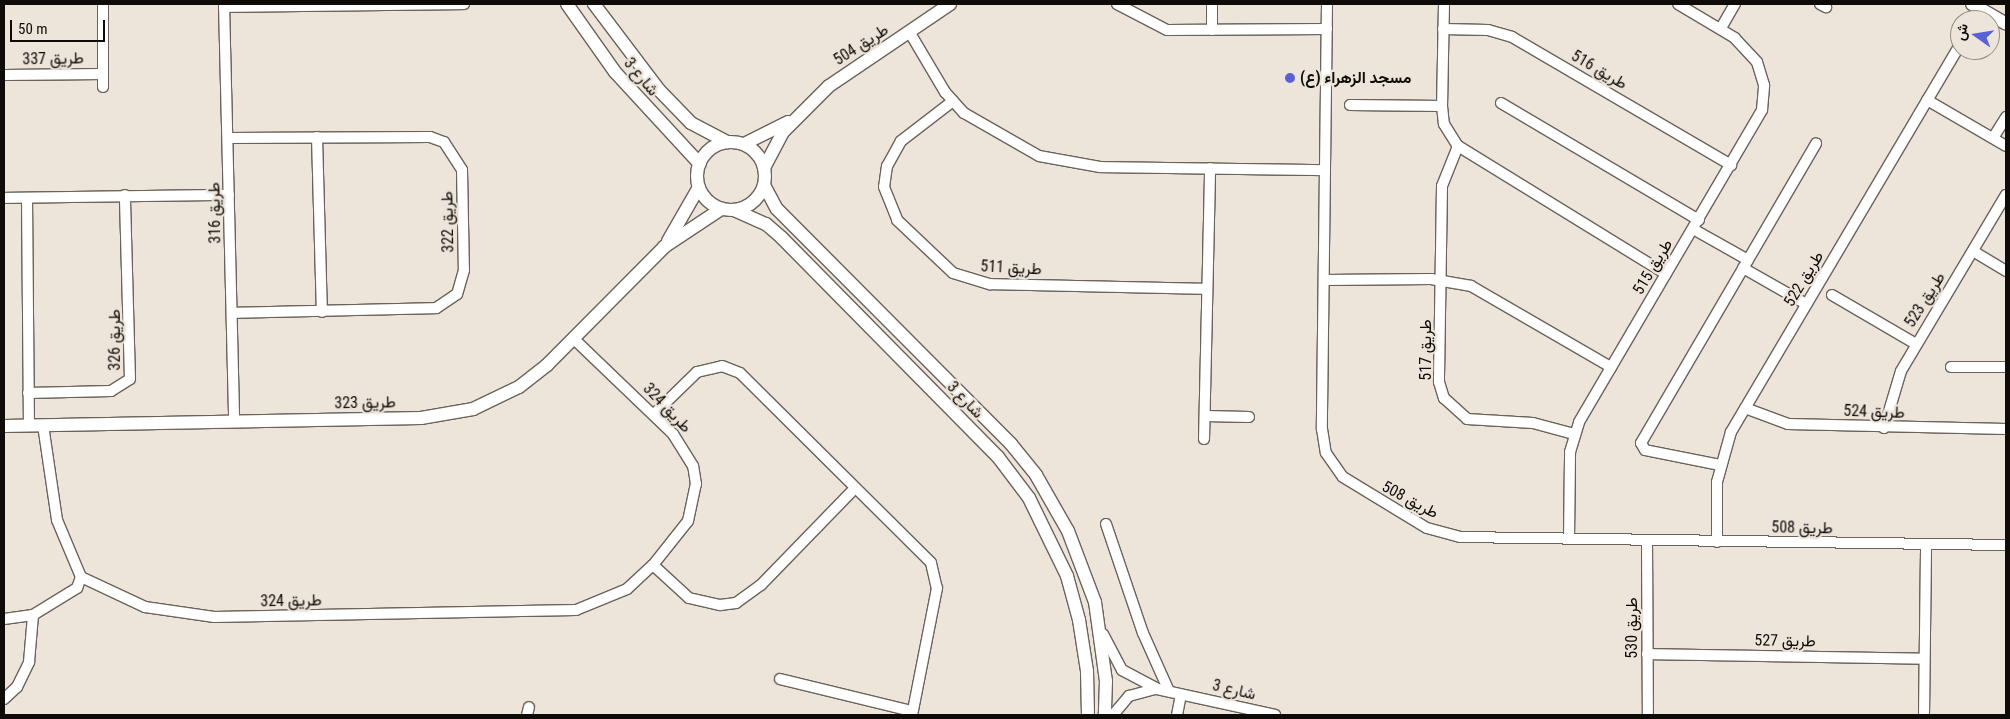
<!DOCTYPE html>
<meta charset="utf-8">
<style>
body{margin:0}
#map{position:relative;width:2010px;height:719px;overflow:hidden;background:#ede4da;font-family:"Roboto Condensed",Vazirmatn,sans-serif}
div>[style]{position:absolute}
.roads{filter:drop-shadow(1px 0 #6b635a) drop-shadow(-1px 0 #6b635a) drop-shadow(0 1px #6b635a) drop-shadow(0 -1px #6b635a)}
.minor>*{height:10px;margin:-5px;padding:0 5px;transform-origin:5px;border-radius:5px;background:#fff}
.tertiary>*{height:12px;margin:-6px;padding:0 6px;transform-origin:6px;border-radius:6px;background:#fff}
.tertiary>.ring{margin:-6px;padding:0;box-sizing:content-box;background:none;border:12px solid #fff;border-radius:50%}
.dots>*{width:14px;height:14px;translate:-50% -50%;box-sizing:border-box;border:2px solid #ede4da;border-radius:50%}
span{translate:-50% -50%;white-space:nowrap;text-align:center;line-height:1.15;-webkit-text-stroke:4.5px #ede4da;paint-order:stroke}
.street-label{font-size:16px;color:#0e0b08}
.poi-label{font-size:16px;color:#0e0b08;font-weight:700}
.left{translate:0 -50%;text-align:left}
.frame{position:absolute;inset:0;border:5px solid #0e0b08;pointer-events:none}
.north{position:absolute;left:1950px;top:10px;width:50px;height:50px;box-sizing:border-box;background:#ede4da;border:1px solid #948d86;border-radius:50%;rotate:283deg;font-size:14px;font-weight:700;line-height:20px;text-align:center;color:#0e0b08}
.north::after{content:'';display:block;margin:auto;width:18px;height:22px;background:#5761d8;clip-path:polygon(50% 0,100% 100%,50% 72%,0 100%)}
.scale{position:absolute;left:10px;top:20px;width:95px;height:22px;box-sizing:border-box;border:2px solid #0e0b08;border-top:0;padding-left:6px;font-size:15px;line-height:18px;white-space:nowrap;color:#0e0b08;-webkit-text-stroke:4px #ede4da;paint-order:stroke}
</style>
<div id="map">
<div class="roads">
<div class="minor">
<div style="left:224px;top:4px;width:417px;rotate:88.6deg"></div>
<div style="left:1117px;top:4px;width:56px;rotate:27.5deg"></div>
<div style="left:1167px;top:30px;width:160px;rotate:-0.4deg"></div>
<div style="left:1327px;top:4px;width:425px;rotate:90.7deg"></div>
<div style="left:1322px;top:429px;width:24px;rotate:81deg"></div>
<div style="left:1326px;top:453px;width:29px;rotate:55deg"></div>
<div style="left:1343px;top:477px;width:98px;rotate:31.3deg"></div>
<div style="left:1427px;top:528px;width:34px;rotate:15deg"></div>
<div style="left:1460px;top:537px;width:546px;rotate:0.84deg"></div>
<div style="left:1444px;top:4px;width:102px;rotate:91.1deg"></div>
<div style="left:1442px;top:106px;width:18px;rotate:84deg"></div>
<div style="left:1444px;top:124px;width:26px;rotate:58deg"></div>
<div style="left:1458px;top:146px;width:244px;rotate:31.6deg"></div>
<div style="left:1820px;top:4px;width:7px;rotate:27deg"></div>
<div style="left:224px;top:7px;width:240px;rotate:-0.7deg"></div>
<div style="left:1975px;top:20px;width:13px;rotate:-61deg"></div>
<div style="left:1721px;top:28px;width:28px;rotate:-60deg"></div>
<div style="left:1443px;top:29px;width:45px;rotate:1.3deg"></div>
<div style="left:1488px;top:30px;width:25px;rotate:16deg"></div>
<div style="left:1512px;top:37px;width:254px;rotate:30.3deg"></div>
<div style="left:1212px;top:30px;width:26px;rotate:-90deg"></div>
<div style="left:910px;top:33px;width:69px;rotate:59.3deg"></div>
<div style="left:945px;top:92px;width:28px;rotate:48deg"></div>
<div style="left:964px;top:113px;width:86px;rotate:29.8deg"></div>
<div style="left:1039px;top:156px;width:62px;rotate:10.2deg"></div>
<div style="left:1100px;top:167px;width:225px;rotate:0.8deg"></div>
<div style="left:4px;top:75px;width:99px;rotate:-0.6deg"></div>
<div style="left:103px;top:87px;width:83px;rotate:-90deg"></div>
<div style="left:1927px;top:100px;width:91px;rotate:30.2deg"></div>
<div style="left:953px;top:101px;width:66px;rotate:142.4deg"></div>
<div style="left:901px;top:141px;width:29px;rotate:119deg"></div>
<div style="left:887px;top:166px;width:21px;rotate:98deg"></div>
<div style="left:884px;top:187px;width:35px;rotate:68deg"></div>
<div style="left:897px;top:220px;width:77px;rotate:43.4deg"></div>
<div style="left:953px;top:273px;width:39px;rotate:17deg"></div>
<div style="left:990px;top:284px;width:217px;rotate:1.3deg"></div>
<div style="left:1501px;top:103px;width:230px;rotate:30.6deg"></div>
<div style="left:1350px;top:105px;width:92px;rotate:0.6deg"></div>
<div style="left:317px;top:137px;width:175px;rotate:88.4deg"></div>
<div style="left:228px;top:138px;width:202px;rotate:-0.3deg"></div>
<div style="left:430px;top:137px;width:15px;rotate:20deg"></div>
<div style="left:444px;top:142px;width:33px;rotate:57deg"></div>
<div style="left:462px;top:170px;width:100px;rotate:88.9deg"></div>
<div style="left:464px;top:270px;width:25px;rotate:106deg"></div>
<div style="left:457px;top:294px;width:25px;rotate:146deg"></div>
<div style="left:436px;top:308px;width:204px;rotate:178.6deg"></div>
<div style="left:1993px;top:138px;width:25px;rotate:-58deg"></div>
<div style="left:1458px;top:146px;width:43px;rotate:111.8deg"></div>
<div style="left:1442px;top:186px;width:196px;rotate:90.9deg"></div>
<div style="left:1439px;top:382px;width:17px;rotate:73deg"></div>
<div style="left:1444px;top:398px;width:31px;rotate:42deg"></div>
<div style="left:1467px;top:419px;width:66px;rotate:3.5deg"></div>
<div style="left:1533px;top:423px;width:42px;rotate:15deg"></div>
<div style="left:4px;top:198px;width:225px;rotate:-0.8deg"></div>
<div style="left:27px;top:198px;width:228px;rotate:89.5deg"></div>
<div style="left:1693px;top:229px;width:63px;rotate:29.4deg"></div>
<div style="left:1973px;top:251px;width:39px;rotate:31deg"></div>
<div style="left:1743px;top:268px;width:73px;rotate:29.7deg"></div>
<div style="left:1325px;top:280px;width:106px;rotate:-0.5deg"></div>
<div style="left:1431px;top:279px;width:41px;rotate:9.9deg"></div>
<div style="left:1471px;top:286px;width:162px;rotate:30.1deg"></div>
<div style="left:1832px;top:295px;width:97px;rotate:30.3deg"></div>
<div style="left:1951px;top:367px;width:55px"></div>
<div style="left:28px;top:393px;width:83px;rotate:-1.4deg"></div>
<div style="left:111px;top:391px;width:22px;rotate:-32deg"></div>
<div style="left:130px;top:379px;width:184px;rotate:-91.6deg"></div>
<div style="left:1745px;top:408px;width:46px;rotate:20.4deg"></div>
<div style="left:1788px;top:424px;width:218px;rotate:1.3deg"></div>
<div style="left:654px;top:414px;width:60px;rotate:-44.3deg"></div>
<div style="left:697px;top:372px;width:26px;rotate:-13deg"></div>
<div style="left:722px;top:366px;width:19px;rotate:21deg"></div>
<div style="left:740px;top:373px;width:269px;rotate:44.8deg"></div>
<div style="left:931px;top:563px;width:26px;rotate:77deg"></div>
<div style="left:937px;top:588px;width:129px;rotate:101.1deg"></div>
<div style="left:1205px;top:416px;width:44px;rotate:1.3deg"></div>
<div style="left:43px;top:425px;width:96px;rotate:81.6deg"></div>
<div style="left:57px;top:520px;width:62px;rotate:67.2deg"></div>
<div style="left:81px;top:577px;width:71px;rotate:25.1deg"></div>
<div style="left:145px;top:607px;width:70px;rotate:8.2deg"></div>
<div style="left:214px;top:617px;width:362px;rotate:-1.1deg"></div>
<div style="left:576px;top:610px;width:55px;rotate:-22.4deg"></div>
<div style="left:627px;top:589px;width:35px;rotate:-43deg"></div>
<div style="left:653px;top:565px;width:56px;rotate:-51.5deg"></div>
<div style="left:688px;top:521px;width:38px;rotate:-78deg"></div>
<div style="left:696px;top:484px;width:18px;rotate:-99deg"></div>
<div style="left:693px;top:466px;width:38px;rotate:-122deg"></div>
<div style="left:673px;top:434px;width:137px;rotate:-136.2deg"></div>
<div style="left:1884px;top:428px;width:59px;rotate:-73.4deg"></div>
<div style="left:1901px;top:371px;width:205px;rotate:-59.2deg"></div>
<div style="left:1204px;top:439px;width:271px;rotate:-88.7deg"></div>
<div style="left:1720px;top:465px;width:76px;rotate:-168.7deg"></div>
<div style="left:1645px;top:450px;width:8px;rotate:-120deg"></div>
<div style="left:1641px;top:443px;width:347px;rotate:-59.7deg"></div>
<div style="left:1106px;top:524px;width:115px;rotate:71.3deg"></div>
<div style="left:1143px;top:633px;width:64px;rotate:65.9deg"></div>
<div style="left:1569px;top:539px;width:87px;rotate:-89.3deg"></div>
<div style="left:1570px;top:452px;width:31px;rotate:-73deg"></div>
<div style="left:1579px;top:422px;width:362px;rotate:-59.6deg"></div>
<div style="left:1762px;top:110px;width:25px;rotate:-85deg"></div>
<div style="left:1764px;top:85px;width:24px;rotate:-107deg"></div>
<div style="left:1757px;top:62px;width:33px;rotate:-133deg"></div>
<div style="left:1735px;top:38px;width:66px;rotate:-149.2deg"></div>
<div style="left:1647px;top:541px;width:174px;rotate:89.7deg"></div>
<div style="left:1717px;top:542px;width:60px;rotate:-90deg"></div>
<div style="left:1717px;top:482px;width:52px;rotate:-74.4deg"></div>
<div style="left:1731px;top:432px;width:450px;rotate:-59.4deg"></div>
<div style="left:653px;top:565px;width:49px;rotate:42.5deg"></div>
<div style="left:689px;top:598px;width:32px;rotate:13deg"></div>
<div style="left:720px;top:605px;width:16px;rotate:-7deg"></div>
<div style="left:736px;top:603px;width:31px;rotate:-36deg"></div>
<div style="left:761px;top:585px;width:134px;rotate:-45.9deg"></div>
<div style="left:4px;top:619px;width:29px;rotate:-8deg"></div>
<div style="left:33px;top:615px;width:52px;rotate:-31.5deg"></div>
<div style="left:77px;top:588px;width:12px;rotate:-70deg"></div>
<div style="left:1103px;top:634px;width:41px;rotate:62.2deg"></div>
<div style="left:1122px;top:670px;width:40px;rotate:28deg"></div>
<div style="left:1157px;top:689px;width:121px;rotate:12.4deg"></div>
<div style="left:1647px;top:654px;width:274px;rotate:1deg"></div>
<div style="left:780px;top:679px;width:135px;rotate:13.7deg"></div>
<div style="left:4px;top:699px;width:18px;rotate:-43deg"></div>
<div style="left:17px;top:687px;width:28px;rotate:-64deg"></div>
<div style="left:29px;top:662px;width:47px;rotate:-85.1deg"></div>
<div style="left:527px;top:715px;width:8px;rotate:-76deg"></div>
<div style="left:1113px;top:715px;width:25px;rotate:-50deg"></div>
<div style="left:1129px;top:696px;width:28px;rotate:-15deg"></div>
<div style="left:1177px;top:715px;width:21px;rotate:-79deg"></div>
<div style="left:1924px;top:715px;width:171px;rotate:-89.3deg"></div>
</div>
<div class="tertiary">
<div style="left:567px;top:4px;width:83px;rotate:54.8deg"></div>
<div style="left:615px;top:72px;width:125px;rotate:47.3deg"></div>
<div style="left:594px;top:4px;width:108px;rotate:52.9deg"></div>
<div style="left:659px;top:90px;width:46px;rotate:45.9deg"></div>
<div style="left:691px;top:123px;width:41px;rotate:27.8deg"></div>
<div style="left:1972px;top:4px;width:39px;rotate:30deg"></div>
<div class="ring" style="left:697px;top:142px;width:56px;height:56px"></div>
<div style="left:744px;top:144px;width:49px;rotate:-26.6deg"></div>
<div style="left:764px;top:168px;width:41px;rotate:-62.2deg"></div>
<div style="left:783px;top:132px;width:65px;rotate:-45deg"></div>
<div style="left:829px;top:86px;width:146px;rotate:-34.1deg"></div>
<div style="left:764px;top:185px;width:27px;rotate:62deg"></div>
<div style="left:777px;top:209px;width:332px;rotate:45.1deg"></div>
<div style="left:1011px;top:444px;width:40px;rotate:51deg"></div>
<div style="left:1036px;top:475px;width:64px;rotate:60.3deg"></div>
<div style="left:1068px;top:531px;width:76px;rotate:69.2deg"></div>
<div style="left:1095px;top:602px;width:80px;rotate:82.1deg"></div>
<div style="left:1106px;top:681px;width:34px;rotate:92deg"></div>
<div style="left:734px;top:210px;width:35px;rotate:24deg"></div>
<div style="left:766px;top:224px;width:21px;rotate:41deg"></div>
<div style="left:782px;top:238px;width:308px;rotate:45.4deg"></div>
<div style="left:998px;top:457px;width:51px;rotate:52.9deg"></div>
<div style="left:1029px;top:498px;width:87px;rotate:64deg"></div>
<div style="left:1067px;top:576px;width:46px;rotate:74.7deg"></div>
<div style="left:1079px;top:620px;width:52px;rotate:81.1deg"></div>
<div style="left:1087px;top:671px;width:44px;rotate:88.7deg"></div>
<div style="left:668px;top:241px;width:62px;rotate:-60.1deg"></div>
<div style="left:4px;top:426px;width:417px;rotate:-1.1deg"></div>
<div style="left:421px;top:418px;width:53px;rotate:-9.8deg"></div>
<div style="left:473px;top:409px;width:51px;rotate:-25.6deg"></div>
<div style="left:519px;top:387px;width:36px;rotate:-38deg"></div>
<div style="left:547px;top:365px;width:166px;rotate:-45.2deg"></div>
<div style="left:664px;top:247px;width:69px;rotate:-33.7deg"></div>
</div>
</div>
<div class="dots">
<div style="left:1290px;top:78px;background:#5761d8"></div>
</div>
<div class="street-label">
<span style="left:861px;top:45px;rotate:-33deg">طريق 504</span>
<span style="left:53px;top:59px;rotate:-1deg">طريق 337</span>
<span style="left:1599px;top:70px;rotate:30deg">طريق 516</span>
<span style="left:641px;top:77px;rotate:50deg">شارع 3</span>
<span style="left:215px;top:213px;rotate:-91deg">طريق 316</span>
<span style="left:448px;top:222px;rotate:-91deg">طريق 322</span>
<span style="left:1653px;top:267px;rotate:-59deg">طريق 515</span>
<span style="left:1011px;top:268px;rotate:3deg">طريق 511</span>
<span style="left:1804px;top:279px;rotate:-59deg">طريق 522</span>
<span style="left:1925px;top:300px;rotate:-58deg">طريق 523</span>
<span style="left:115px;top:340px;rotate:-90deg">طريق 326</span>
<span style="left:1426px;top:350px;rotate:-90deg">طريق 517</span>
<span style="left:965px;top:400px;rotate:46deg">شارع 3</span>
<span style="left:365px;top:403px;rotate:-1deg">طريق 323</span>
<span style="left:667px;top:408px;rotate:46deg">طريق 324</span>
<span style="left:1874px;top:412px;rotate:2deg">طريق 524</span>
<span style="left:1410px;top:500px;rotate:28deg">طريق 508</span>
<span style="left:1802px;top:528px;rotate:1deg">طريق 508</span>
<span style="left:291px;top:601px;rotate:-1deg">طريق 324</span>
<span style="left:1632px;top:628px;rotate:-90deg">طريق 530</span>
<span style="left:1785px;top:641px;rotate:1deg">طريق 527</span>
<span style="left:1234px;top:690px;rotate:13deg">شارع 3</span>
</div>
<div class="poi-label">
<span class="left" style="left:1300px;top:78px">مسجد الزهراء (ع)</span>
</div>
<div class="frame"></div>
<div class="north">ش</div>
<div class="scale">50 m</div>
</div>
